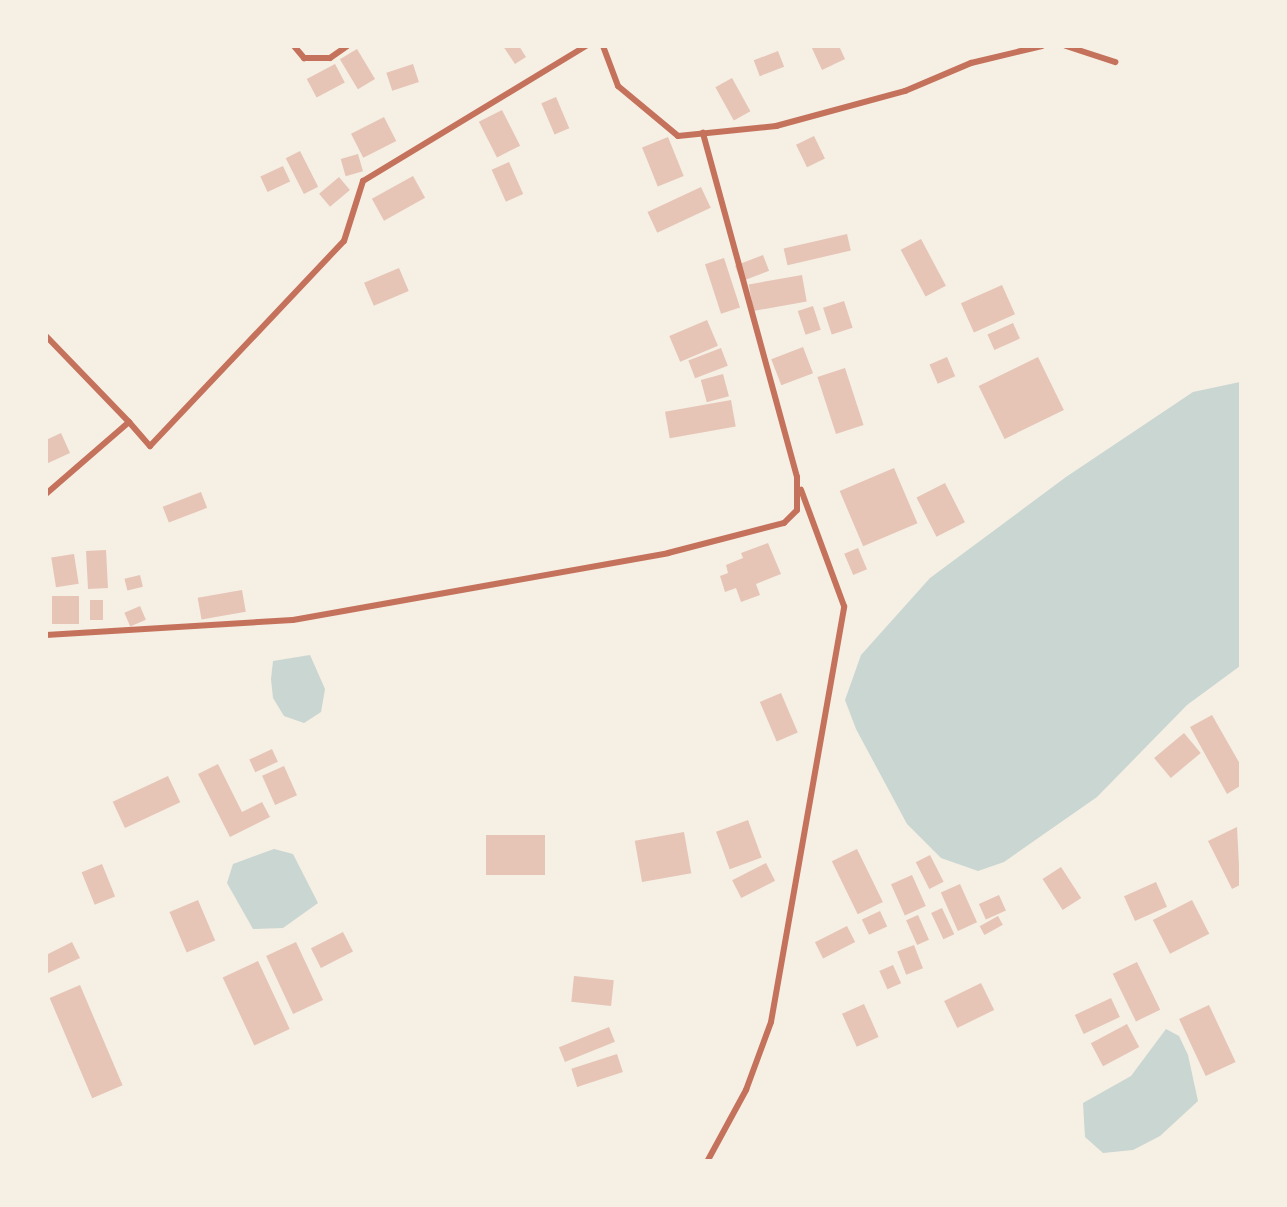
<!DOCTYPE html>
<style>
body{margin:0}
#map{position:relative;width:1287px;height:1207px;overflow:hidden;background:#f6efe4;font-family:"Nunito Sans",sans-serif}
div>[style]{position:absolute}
.water>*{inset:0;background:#c9d6d2}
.building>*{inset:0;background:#e6c5b7;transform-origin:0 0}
.minor>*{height:6px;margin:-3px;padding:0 3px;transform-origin:3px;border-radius:3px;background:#c5725c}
span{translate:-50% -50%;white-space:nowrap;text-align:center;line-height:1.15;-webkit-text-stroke:5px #f6efe4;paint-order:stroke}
.frame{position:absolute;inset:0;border:48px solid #f6efe4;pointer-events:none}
</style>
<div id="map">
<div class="water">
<div style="clip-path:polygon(1240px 382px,1240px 666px,1187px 705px,1097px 797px,1004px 862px,978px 871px,941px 858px,907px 824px,856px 729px,845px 700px,861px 655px,930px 578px,1066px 477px,1193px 392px)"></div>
<div style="clip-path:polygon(310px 655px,325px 689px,321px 712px,304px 723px,284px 716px,273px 698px,271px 679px,273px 661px)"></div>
<div style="clip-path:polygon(274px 849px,293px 854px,318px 903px,283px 928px,253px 929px,227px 883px,233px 864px)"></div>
<div style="clip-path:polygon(1166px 1029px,1179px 1036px,1188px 1055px,1198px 1101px,1160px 1136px,1133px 1150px,1103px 1153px,1085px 1137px,1083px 1103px,1131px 1076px)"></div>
</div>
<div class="building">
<div style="clip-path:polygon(503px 46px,519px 46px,526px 57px,515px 64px)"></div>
<div style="clip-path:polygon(811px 46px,839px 46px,845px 59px,822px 70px)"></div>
<div style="left:357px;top:49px;width:35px;height:20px;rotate:59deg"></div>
<div style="left:778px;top:51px;width:17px;height:26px;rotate:69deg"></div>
<div style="left:335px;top:64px;width:21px;height:32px;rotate:62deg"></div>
<div style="left:413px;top:64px;width:19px;height:28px;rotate:72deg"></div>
<div style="left:732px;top:78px;width:38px;height:19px;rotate:61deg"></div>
<div style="left:556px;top:97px;width:34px;height:16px;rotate:67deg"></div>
<div style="left:502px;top:110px;width:40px;height:26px;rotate:63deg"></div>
<div style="left:384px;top:117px;width:27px;height:37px;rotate:63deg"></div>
<div style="left:814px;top:136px;width:25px;height:20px;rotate:64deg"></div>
<div style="left:668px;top:137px;width:42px;height:28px;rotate:68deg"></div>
<div style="left:300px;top:151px;width:40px;height:16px;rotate:63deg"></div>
<div style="left:358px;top:154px;width:18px;height:18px;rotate:74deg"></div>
<div style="left:509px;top:162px;width:35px;height:19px;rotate:66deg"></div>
<div style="left:283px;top:166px;width:17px;height:25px;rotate:65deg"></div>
<div style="left:413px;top:176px;width:25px;height:47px;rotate:61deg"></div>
<div style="left:339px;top:177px;width:17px;height:26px;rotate:50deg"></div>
<div style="left:701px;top:187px;width:23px;height:59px;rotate:65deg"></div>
<div style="left:847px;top:234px;width:17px;height:65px;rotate:77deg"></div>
<div style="left:921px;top:239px;width:53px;height:23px;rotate:62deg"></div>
<div style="left:763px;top:255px;width:17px;height:30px;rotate:69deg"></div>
<div style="left:724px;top:258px;width:52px;height:20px;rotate:72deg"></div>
<div style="left:399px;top:268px;width:25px;height:38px;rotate:67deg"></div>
<div style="left:802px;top:275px;width:27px;height:54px;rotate:80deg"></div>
<div style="left:1002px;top:285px;width:32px;height:45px;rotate:66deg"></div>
<div style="left:844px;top:301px;width:28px;height:22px;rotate:72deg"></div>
<div style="left:813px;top:306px;width:25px;height:16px;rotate:72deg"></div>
<div style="left:707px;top:320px;width:28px;height:41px;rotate:67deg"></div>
<div style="left:1013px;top:323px;width:17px;height:28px;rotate:66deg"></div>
<div style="left:803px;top:347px;width:28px;height:34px;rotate:69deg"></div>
<div style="left:721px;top:348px;width:19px;height:35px;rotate:69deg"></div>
<div style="left:947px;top:357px;width:21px;height:19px;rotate:67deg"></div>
<div style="left:1038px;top:357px;width:59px;height:66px;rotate:64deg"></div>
<div style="left:845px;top:368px;width:60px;height:29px;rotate:72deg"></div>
<div style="left:723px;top:374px;width:23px;height:23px;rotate:75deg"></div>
<div style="left:731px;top:400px;width:27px;height:67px;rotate:80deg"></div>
<div style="clip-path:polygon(61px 433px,70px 453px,46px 464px,46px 440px)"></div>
<div style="left:894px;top:468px;width:60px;height:59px;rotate:67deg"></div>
<div style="left:945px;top:483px;width:44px;height:32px;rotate:63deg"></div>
<div style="left:201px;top:492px;width:17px;height:41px;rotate:69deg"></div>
<div style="clip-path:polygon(768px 543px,781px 574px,756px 584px,760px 595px,741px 602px,736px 588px,725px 592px,720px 576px,728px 573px,726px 565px,743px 558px,741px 553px)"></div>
<div style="left:858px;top:548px;width:23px;height:15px;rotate:67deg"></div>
<div style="left:106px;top:550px;width:38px;height:20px;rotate:87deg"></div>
<div style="left:74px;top:554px;width:30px;height:23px;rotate:81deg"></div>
<div style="left:140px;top:575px;width:12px;height:16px;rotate:76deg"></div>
<div style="left:242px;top:590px;width:22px;height:45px;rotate:80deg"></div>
<div style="left:52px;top:596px;width:27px;height:28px"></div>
<div style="left:90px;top:600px;width:13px;height:20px"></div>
<div style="left:140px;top:606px;width:15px;height:17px;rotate:67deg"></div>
<div style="left:781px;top:693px;width:43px;height:23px;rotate:67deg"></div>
<div style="clip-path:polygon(1212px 715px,1240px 764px,1240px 786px,1227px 794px,1190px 727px)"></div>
<div style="left:1184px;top:733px;width:26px;height:39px;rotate:50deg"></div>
<div style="left:272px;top:749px;width:14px;height:25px;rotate:65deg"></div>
<div style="clip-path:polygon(218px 764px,242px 812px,262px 802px,270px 817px,230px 837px,198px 774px)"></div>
<div style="left:284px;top:766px;width:32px;height:24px;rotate:66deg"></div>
<div style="left:168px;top:776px;width:29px;height:61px;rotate:65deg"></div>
<div style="left:748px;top:820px;width:40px;height:34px;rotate:70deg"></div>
<div style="clip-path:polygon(1237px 827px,1240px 885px,1232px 889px,1208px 841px)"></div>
<div style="left:684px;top:832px;width:42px;height:50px;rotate:80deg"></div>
<div style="left:545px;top:835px;width:40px;height:59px;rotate:90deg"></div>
<div style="left:857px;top:849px;width:59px;height:28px;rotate:64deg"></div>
<div style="left:930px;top:855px;width:30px;height:16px;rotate:63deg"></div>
<div style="left:766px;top:863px;width:20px;height:38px;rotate:63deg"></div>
<div style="left:102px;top:864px;width:35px;height:22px;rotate:68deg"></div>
<div style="left:1061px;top:867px;width:37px;height:22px;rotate:57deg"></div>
<div style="left:912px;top:875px;width:34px;height:23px;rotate:66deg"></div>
<div style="left:1156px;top:882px;width:27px;height:35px;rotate:66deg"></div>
<div style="left:960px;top:884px;width:42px;height:21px;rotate:66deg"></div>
<div style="left:999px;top:895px;width:17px;height:22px;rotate:66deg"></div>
<div style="left:198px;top:900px;width:44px;height:31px;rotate:67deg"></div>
<div style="left:1192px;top:900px;width:38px;height:44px;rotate:63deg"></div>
<div style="left:942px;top:908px;width:29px;height:12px;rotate:65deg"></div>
<div style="left:880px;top:911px;width:17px;height:20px;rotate:65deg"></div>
<div style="left:918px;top:915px;width:27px;height:13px;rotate:66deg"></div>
<div style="left:998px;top:916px;width:10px;height:21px;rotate:61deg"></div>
<div style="left:847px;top:926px;width:18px;height:36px;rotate:63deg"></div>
<div style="left:343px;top:932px;width:22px;height:36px;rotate:63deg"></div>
<div style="clip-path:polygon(72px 942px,80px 958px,46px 974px,46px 955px)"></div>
<div style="left:296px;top:942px;width:64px;height:33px;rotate:65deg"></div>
<div style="left:914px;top:945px;width:25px;height:18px;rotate:69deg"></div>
<div style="left:258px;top:961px;width:75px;height:39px;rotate:65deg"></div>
<div style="left:1137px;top:962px;width:53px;height:27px;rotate:64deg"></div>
<div style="left:893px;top:965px;width:20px;height:15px;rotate:66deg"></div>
<div style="left:574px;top:976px;width:40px;height:26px;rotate:6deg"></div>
<div style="left:981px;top:983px;width:30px;height:41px;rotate:64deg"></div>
<div style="left:80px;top:985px;width:109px;height:33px;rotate:67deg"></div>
<div style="left:1111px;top:998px;width:21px;height:40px;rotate:65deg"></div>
<div style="left:864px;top:1004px;width:36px;height:24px;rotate:66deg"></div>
<div style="left:1209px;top:1005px;width:63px;height:33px;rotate:65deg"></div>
<div style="left:1127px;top:1024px;width:26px;height:41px;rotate:62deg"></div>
<div style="left:609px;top:1027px;width:16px;height:54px;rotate:68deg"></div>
<div style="left:617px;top:1054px;width:19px;height:48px;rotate:72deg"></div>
</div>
<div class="minor">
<div style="left:294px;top:46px;width:16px;rotate:50deg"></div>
<div style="left:304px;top:58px;width:26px"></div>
<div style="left:330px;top:58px;width:21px;rotate:-35deg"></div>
<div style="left:603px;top:46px;width:43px;rotate:69.4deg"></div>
<div style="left:618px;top:86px;width:78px;rotate:39.8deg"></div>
<div style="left:678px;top:136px;width:99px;rotate:-5.8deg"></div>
<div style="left:776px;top:126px;width:134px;rotate:-15.2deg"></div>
<div style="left:905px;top:91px;width:72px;rotate:-23deg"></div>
<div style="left:971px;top:63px;width:73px;rotate:-13.5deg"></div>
<div style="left:1066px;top:46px;width:52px;rotate:18.1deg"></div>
<div style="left:46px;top:336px;width:120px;rotate:46deg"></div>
<div style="left:129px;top:422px;width:110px;rotate:139.1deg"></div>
<div style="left:129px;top:422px;width:32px;rotate:49deg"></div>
<div style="left:150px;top:446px;width:282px;rotate:-46.6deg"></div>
<div style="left:344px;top:241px;width:63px;rotate:-72.4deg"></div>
<div style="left:363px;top:181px;width:261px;rotate:-31.2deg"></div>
<div style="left:46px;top:635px;width:247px;rotate:-3.5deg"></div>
<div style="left:293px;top:620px;width:381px;rotate:-10.1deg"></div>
<div style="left:668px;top:553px;width:120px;rotate:-14.5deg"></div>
<div style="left:784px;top:523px;width:18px;rotate:-45deg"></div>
<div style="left:797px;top:510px;width:33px;rotate:-90deg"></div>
<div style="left:797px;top:477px;width:357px;rotate:-105.3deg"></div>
<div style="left:708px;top:1160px;width:80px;rotate:-61.5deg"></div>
<div style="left:746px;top:1090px;width:72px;rotate:-69.8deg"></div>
<div style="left:771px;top:1022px;width:422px;rotate:-80deg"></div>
<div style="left:844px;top:606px;width:124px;rotate:-110.3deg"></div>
</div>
<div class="frame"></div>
</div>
